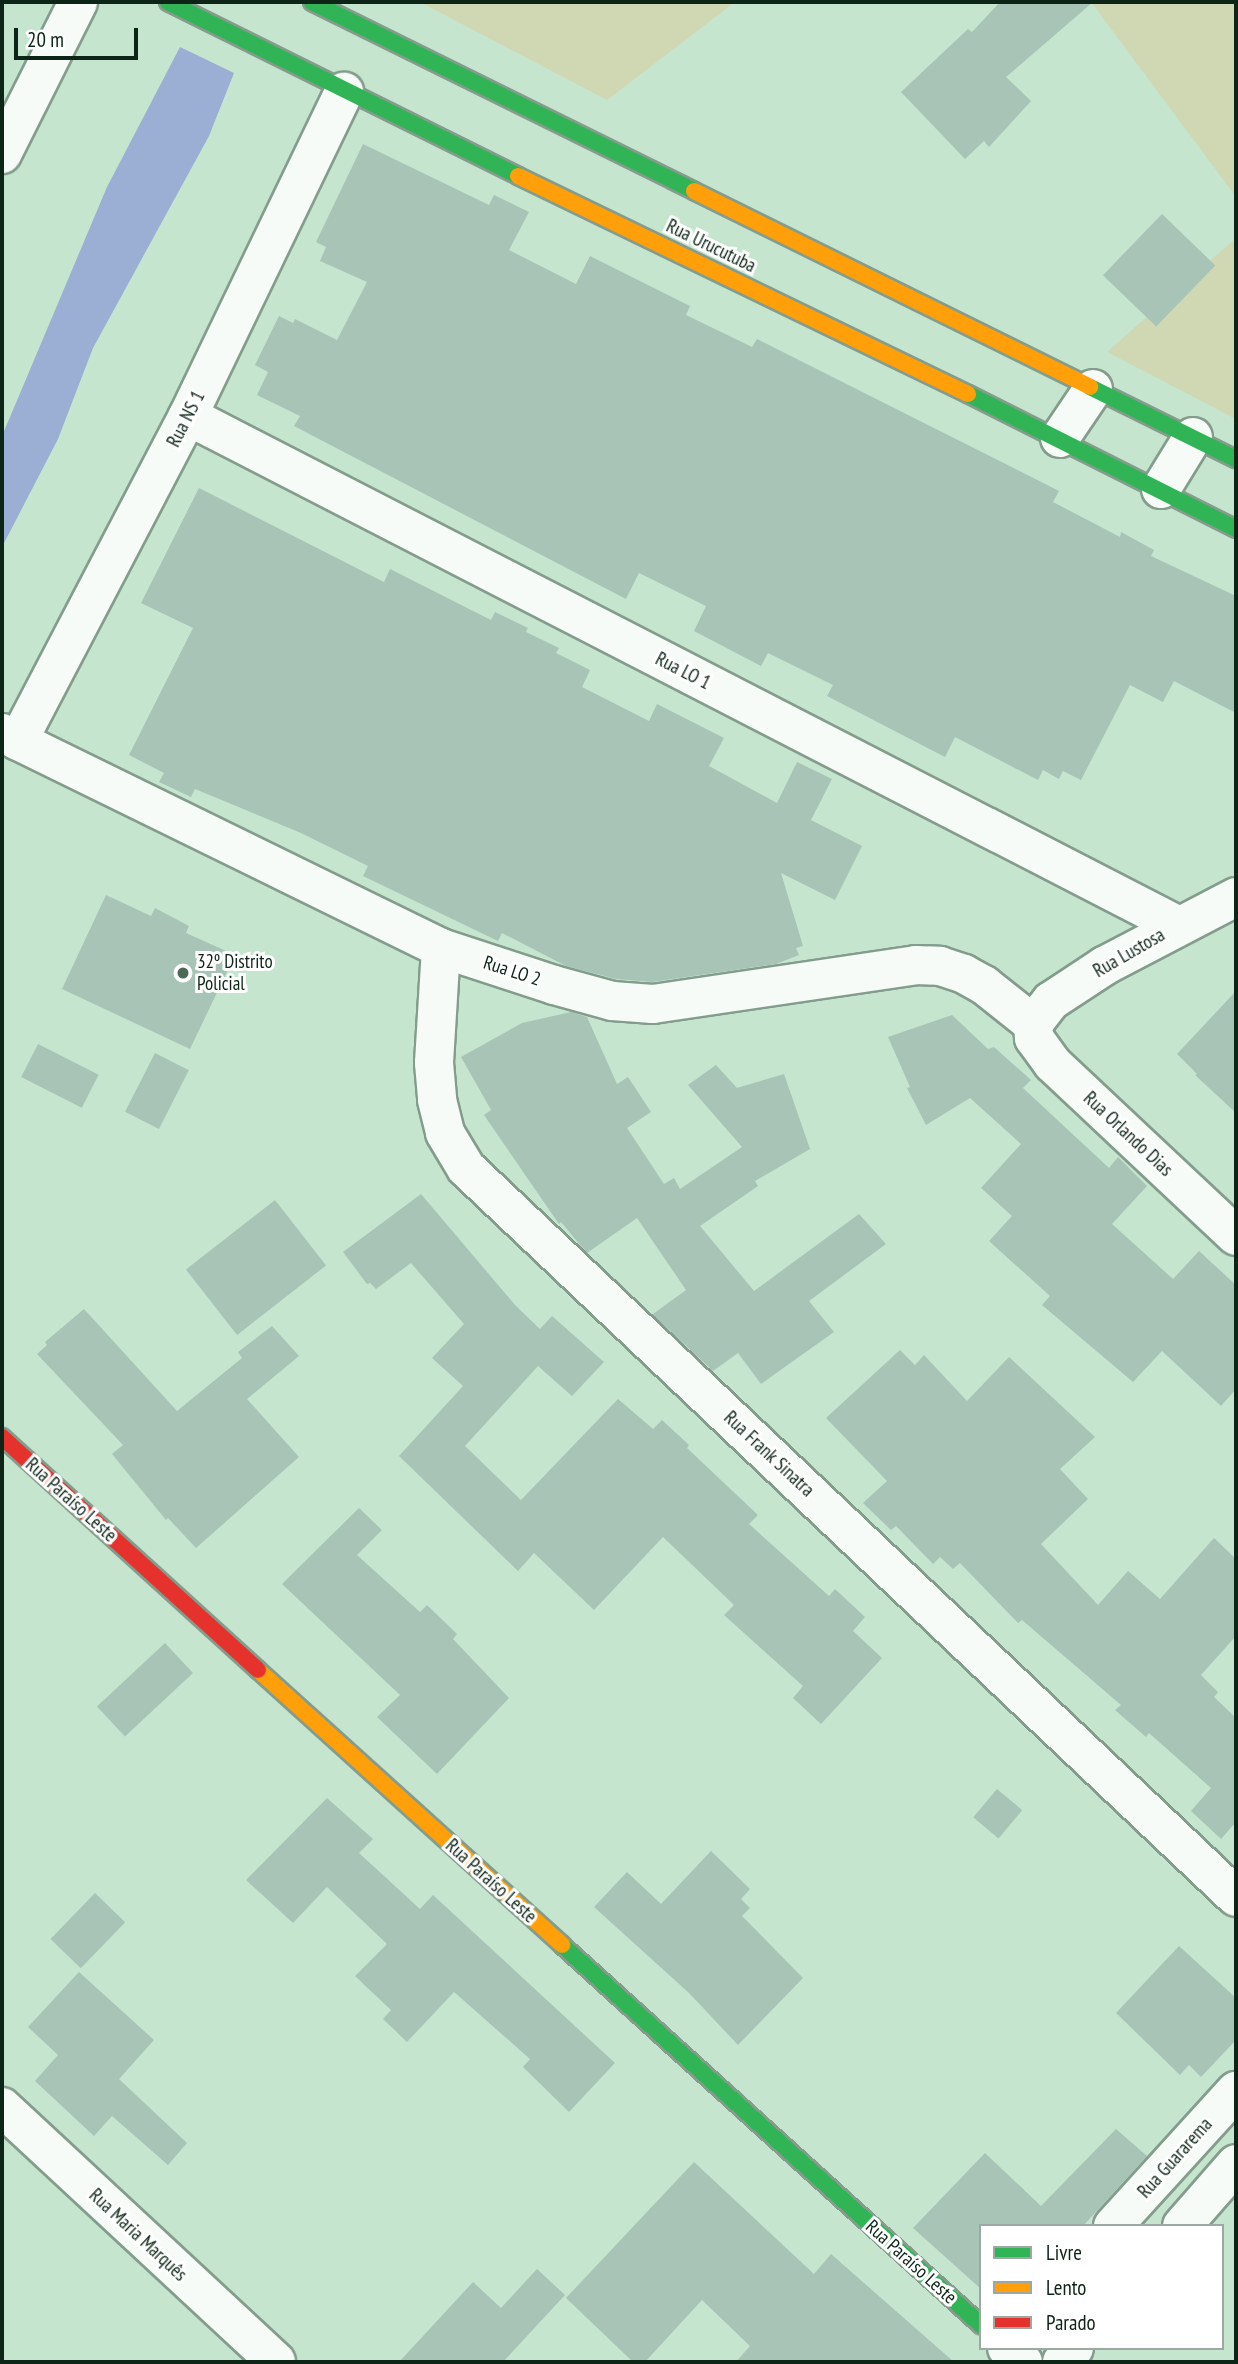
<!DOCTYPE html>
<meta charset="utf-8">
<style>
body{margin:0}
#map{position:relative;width:1238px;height:2364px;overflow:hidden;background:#c5e5cf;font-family:"PT Sans Narrow",sans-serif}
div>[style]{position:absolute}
.green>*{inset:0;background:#d0d7b3}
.water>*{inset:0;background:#9baed3}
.building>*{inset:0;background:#a7c4b6;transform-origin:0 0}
.roads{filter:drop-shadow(2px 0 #849c8c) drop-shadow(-2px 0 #849c8c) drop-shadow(0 2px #849c8c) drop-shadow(0 -2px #849c8c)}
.street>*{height:38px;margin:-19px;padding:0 19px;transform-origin:19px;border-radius:19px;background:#f6fbf8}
.fast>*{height:16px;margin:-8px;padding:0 8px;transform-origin:8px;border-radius:8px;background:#30b455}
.slow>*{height:16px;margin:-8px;padding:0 8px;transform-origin:8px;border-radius:8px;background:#ff9f0a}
.jam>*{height:16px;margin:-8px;padding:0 8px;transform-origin:8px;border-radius:8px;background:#e5322d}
.dots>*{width:19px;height:19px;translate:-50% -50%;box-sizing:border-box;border:4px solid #fff;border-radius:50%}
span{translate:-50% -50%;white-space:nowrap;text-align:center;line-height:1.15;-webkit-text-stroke:6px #fff;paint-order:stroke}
.street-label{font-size:19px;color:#0d2516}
.poi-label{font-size:19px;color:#0d2516}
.left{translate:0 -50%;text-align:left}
.frame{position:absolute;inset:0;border:4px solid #0d2516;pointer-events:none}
.legend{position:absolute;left:979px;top:2224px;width:245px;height:126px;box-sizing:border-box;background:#fff;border:2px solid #9ea8a2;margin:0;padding:9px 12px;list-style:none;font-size:21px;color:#0d2516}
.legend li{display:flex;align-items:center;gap:14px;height:35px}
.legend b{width:35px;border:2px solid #9ea8a2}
.scale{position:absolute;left:14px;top:28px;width:124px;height:32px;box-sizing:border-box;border:4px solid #0d2516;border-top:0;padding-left:9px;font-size:21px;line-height:24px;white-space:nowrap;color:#0d2516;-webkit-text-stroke:5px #fff;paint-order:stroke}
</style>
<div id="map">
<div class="green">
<div style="clip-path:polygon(420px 2px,735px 2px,607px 100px)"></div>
<div style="clip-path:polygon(1091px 2px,1236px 2px,1236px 197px)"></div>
<div style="clip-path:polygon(1236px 238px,1236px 419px,1107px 352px)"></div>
</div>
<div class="water">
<div style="clip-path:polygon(180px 47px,234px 73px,209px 136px,93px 348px,58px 439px,2px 547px,2px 436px,107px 187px)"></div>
</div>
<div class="building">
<div style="clip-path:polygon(1000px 2px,1093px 2px,1006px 77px,1031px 101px,989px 147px,984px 141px,965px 159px,901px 92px,968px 29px,972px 32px)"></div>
<div style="clip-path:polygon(363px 144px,489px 205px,494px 195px,529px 212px,509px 250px,576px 284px,590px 256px,690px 306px,686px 315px,752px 347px,757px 339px,1059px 491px,1053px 502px,1120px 537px,1121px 532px,1154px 550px,1151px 556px,1236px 596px,1236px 713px,1174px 681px,1163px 702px,1130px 685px,1081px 780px,1063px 771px,1059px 779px,1043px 770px,1038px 780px,955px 737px,945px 757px,827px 696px,833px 685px,768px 653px,761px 666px,694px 631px,706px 606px,639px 573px,626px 599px,294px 426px,300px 416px,257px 395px,268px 372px,255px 365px,279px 316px,293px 323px,295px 319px,337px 340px,367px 282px,320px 261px,326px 247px,316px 242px)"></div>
<div style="left:1162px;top:214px;width:74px;height:85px;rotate:44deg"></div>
<div style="clip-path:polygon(199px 488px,384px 582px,390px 569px,491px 620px,495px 612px,528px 628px,526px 632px,559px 648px,556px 653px,590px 670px,582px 687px,649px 721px,657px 704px,724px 738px,709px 766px,777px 803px,797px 762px,832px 779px,811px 820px,862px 846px,835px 900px,781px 873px,803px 946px,796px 948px,799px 955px,776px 964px,652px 982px,616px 979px,566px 966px,502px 933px,498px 941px,363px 876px,368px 866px,301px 833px,195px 789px,191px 797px,159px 782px,164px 773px,129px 755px,193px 628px,141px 603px)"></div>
<div style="clip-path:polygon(106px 895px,151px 916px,155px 908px,189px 926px,186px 933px,235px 955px,190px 1049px,62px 989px)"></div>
<div style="clip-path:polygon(1236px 991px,1236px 1113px,1195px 1075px,1197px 1074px,1177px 1054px)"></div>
<div style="clip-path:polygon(571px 1012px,587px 1017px,617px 1084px,628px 1077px,651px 1112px,627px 1128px,664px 1184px,674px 1178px,680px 1189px,742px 1147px,688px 1085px,716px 1065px,737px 1088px,784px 1074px,810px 1149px,755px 1181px,758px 1186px,700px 1226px,754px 1291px,859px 1214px,886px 1244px,809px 1301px,834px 1332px,761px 1384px,738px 1353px,713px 1371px,656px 1318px,653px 1314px,686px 1290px,637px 1218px,587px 1253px,561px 1222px,559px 1224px,484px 1115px,491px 1110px,461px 1057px,522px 1023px)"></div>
<div style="clip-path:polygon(952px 1015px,988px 1049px,994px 1047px,1031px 1080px,1023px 1088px,1109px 1168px,1118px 1157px,1147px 1186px,1112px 1224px,1173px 1279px,1199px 1251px,1236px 1285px,1236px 1389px,1221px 1406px,1162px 1351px,1133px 1382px,1042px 1305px,1050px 1296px,989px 1241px,1012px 1216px,981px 1188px,1021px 1144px,970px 1098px,926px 1125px,907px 1088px,910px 1087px,888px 1037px)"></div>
<div style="left:38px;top:1044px;width:68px;height:37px;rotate:27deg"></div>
<div style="left:155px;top:1053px;width:38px;height:66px;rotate:27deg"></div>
<div style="clip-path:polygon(421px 1194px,515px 1305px,540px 1329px,552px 1316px,604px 1362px,572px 1396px,538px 1366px,465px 1446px,521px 1500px,618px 1399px,653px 1429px,662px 1420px,689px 1445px,687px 1448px,758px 1515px,749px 1524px,829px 1596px,835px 1589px,865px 1617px,853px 1631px,882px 1658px,821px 1724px,793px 1698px,803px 1686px,724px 1615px,734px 1605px,663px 1537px,594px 1610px,534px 1553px,518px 1571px,399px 1456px,463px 1386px,432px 1358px,464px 1324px,411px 1263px,376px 1289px,370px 1283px,367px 1284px,343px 1252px)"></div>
<div style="left:275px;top:1200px;width:83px;height:113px;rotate:52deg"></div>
<div style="clip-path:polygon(84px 1309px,177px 1411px,242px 1358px,238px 1352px,272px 1326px,299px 1356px,247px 1399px,299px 1457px,196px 1548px,168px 1518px,166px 1520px,112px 1454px,123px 1445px,37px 1354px,47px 1345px,45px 1342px)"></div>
<div style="clip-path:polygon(900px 1350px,915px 1365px,924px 1355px,967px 1401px,1009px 1357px,1095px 1437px,1060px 1469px,1088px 1499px,1041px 1544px,1098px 1605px,1128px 1571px,1160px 1599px,1214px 1538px,1236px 1559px,1236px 1636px,1201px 1675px,1218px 1692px,1214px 1697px,1236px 1718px,1236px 1822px,1221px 1839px,1191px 1811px,1211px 1788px,1149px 1733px,1146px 1737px,1115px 1710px,1121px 1705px,1022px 1620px,1018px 1623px,960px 1563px,953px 1569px,940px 1557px,933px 1564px,896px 1526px,891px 1530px,863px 1503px,887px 1481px,826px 1418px)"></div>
<div style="clip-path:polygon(359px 1508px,382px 1530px,357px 1555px,420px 1612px,427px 1605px,457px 1634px,453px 1639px,509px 1698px,437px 1774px,377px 1717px,400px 1695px,282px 1584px)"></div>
<div style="left:165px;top:1643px;width:41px;height:93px;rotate:47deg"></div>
<div style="left:997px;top:1789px;width:33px;height:37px;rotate:40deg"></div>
<div style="clip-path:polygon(327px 1798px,373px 1839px,359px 1853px,420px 1909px,433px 1895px,615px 2063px,569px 2112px,523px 2067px,530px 2059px,454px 1992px,407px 2042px,383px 2019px,391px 2010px,355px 1976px,387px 1944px,327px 1887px,293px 1923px,246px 1880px)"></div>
<div style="clip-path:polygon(711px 1851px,750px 1889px,741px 1899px,750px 1908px,742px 1916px,803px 1978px,738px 2045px,689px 1993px,594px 1907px,627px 1872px,661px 1904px)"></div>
<div style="left:95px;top:1893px;width:42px;height:64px;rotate:44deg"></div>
<div style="clip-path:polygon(1179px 1946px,1236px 1998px,1236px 2040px,1201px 2077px,1189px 2065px,1180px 2075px,1116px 2013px)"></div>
<div style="clip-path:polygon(79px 1972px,154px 2040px,119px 2079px,187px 2143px,168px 2165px,112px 2116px,94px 2136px,35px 2081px,58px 2055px,28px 2027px)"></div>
<div style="clip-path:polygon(1116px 2129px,1147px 2156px,1083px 2226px,981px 2226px,981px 2289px,913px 2228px,985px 2153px,1041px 2206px)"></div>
<div style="clip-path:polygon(694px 2162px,814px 2274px,831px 2254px,954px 2362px,736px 2362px,750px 2346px,702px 2300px,645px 2362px,633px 2362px,566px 2298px)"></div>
<div style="clip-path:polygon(537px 2269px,565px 2295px,503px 2362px,399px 2362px,473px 2282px,501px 2308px)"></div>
</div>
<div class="roads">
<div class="street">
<div style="left:2px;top:154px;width:170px;rotate:-63.4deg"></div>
<div style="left:188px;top:416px;width:1112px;rotate:27.23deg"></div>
<div style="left:1060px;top:438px;width:59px;rotate:-56deg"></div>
<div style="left:1161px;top:489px;width:61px;rotate:-58.4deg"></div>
<div style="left:2px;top:733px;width:489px;rotate:26.1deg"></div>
<div style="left:441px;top:948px;width:119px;rotate:18.1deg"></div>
<div style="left:554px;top:985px;width:60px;rotate:15.4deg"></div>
<div style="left:612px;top:1001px;width:41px;rotate:4.2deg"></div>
<div style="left:653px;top:1004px;width:266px;rotate:-8.4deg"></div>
<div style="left:916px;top:965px;width:24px;rotate:2deg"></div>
<div style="left:940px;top:966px;width:25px;rotate:18deg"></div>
<div style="left:964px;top:974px;width:23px;rotate:29deg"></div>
<div style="left:984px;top:985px;width:63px;rotate:38.5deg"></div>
<div style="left:18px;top:741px;width:367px;rotate:-62.4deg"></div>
<div style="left:188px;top:416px;width:360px;rotate:-64.3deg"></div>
<div style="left:441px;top:948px;width:115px;rotate:93.5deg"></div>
<div style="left:434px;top:1063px;width:37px;rotate:85deg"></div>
<div style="left:437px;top:1100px;width:34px;rotate:76deg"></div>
<div style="left:445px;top:1133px;width:41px;rotate:59deg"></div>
<div style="left:466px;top:1168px;width:1060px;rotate:43.43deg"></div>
<div style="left:1033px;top:1024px;width:14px;rotate:86deg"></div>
<div style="left:1034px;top:1038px;width:32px;rotate:54deg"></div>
<div style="left:1053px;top:1064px;width:251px;rotate:43.2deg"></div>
<div style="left:1033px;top:1024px;width:29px;rotate:-52deg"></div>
<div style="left:1051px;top:1001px;width:64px;rotate:-33.4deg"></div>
<div style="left:1104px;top:966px;width:149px;rotate:-27.6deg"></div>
<div style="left:2px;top:2107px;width:374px;rotate:42.9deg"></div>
<div style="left:1113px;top:2226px;width:183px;rotate:-47.7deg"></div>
<div style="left:1182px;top:2226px;width:82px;rotate:-48.9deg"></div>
<div style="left:1007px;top:2348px;width:21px;rotate:41deg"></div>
<div style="left:1062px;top:2362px;width:18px;rotate:-49deg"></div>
</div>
<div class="fast">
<div style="left:168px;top:2px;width:391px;rotate:26.4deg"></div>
<div style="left:312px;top:2px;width:426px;rotate:26.3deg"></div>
<div style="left:1090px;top:387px;width:163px;rotate:26.3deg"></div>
<div style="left:968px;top:394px;width:300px;rotate:26.7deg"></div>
<div style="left:562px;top:1945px;width:566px;rotate:42.21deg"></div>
</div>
<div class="slow">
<div style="left:518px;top:176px;width:500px;rotate:25.85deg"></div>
<div style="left:694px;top:191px;width:442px;rotate:26.3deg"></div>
<div style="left:258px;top:1670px;width:410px;rotate:42.1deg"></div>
</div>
<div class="jam">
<div style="left:2px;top:1437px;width:346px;rotate:42.3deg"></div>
</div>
</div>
<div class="dots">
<div style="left:183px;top:973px;background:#4d6857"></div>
</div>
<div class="street-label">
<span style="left:711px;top:246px;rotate:26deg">Rua Urucutuba</span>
<span style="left:186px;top:419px;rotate:-63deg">Rua NS 1</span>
<span style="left:683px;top:671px;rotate:27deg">Rua LO 1</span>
<span style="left:1129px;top:953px;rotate:-30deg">Rua Lustosa</span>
<span style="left:512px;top:971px;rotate:18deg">Rua LO 2</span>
<span style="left:1128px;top:1134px;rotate:43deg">Rua Orlando Dias</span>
<span style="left:769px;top:1454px;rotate:43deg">Rua Frank Sinatra</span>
<span style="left:71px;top:1500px;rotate:42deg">Rua Paraíso Leste</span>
<span style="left:491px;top:1881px;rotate:42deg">Rua Paraíso Leste</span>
<span style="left:1175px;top:2158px;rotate:-48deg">Rua Guararema</span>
<span style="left:138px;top:2235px;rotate:43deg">Rua Maria Marquês</span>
<span style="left:911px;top:2262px;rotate:42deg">Rua Paraíso Leste</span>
</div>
<div class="poi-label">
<span class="left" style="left:197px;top:973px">32º Distrito<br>Policial</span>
</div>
<div class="frame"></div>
<ul class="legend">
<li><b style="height:9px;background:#30b455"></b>Livre</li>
<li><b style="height:9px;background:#ff9f0a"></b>Lento</li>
<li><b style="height:9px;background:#e5322d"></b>Parado</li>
</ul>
<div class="scale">20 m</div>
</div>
